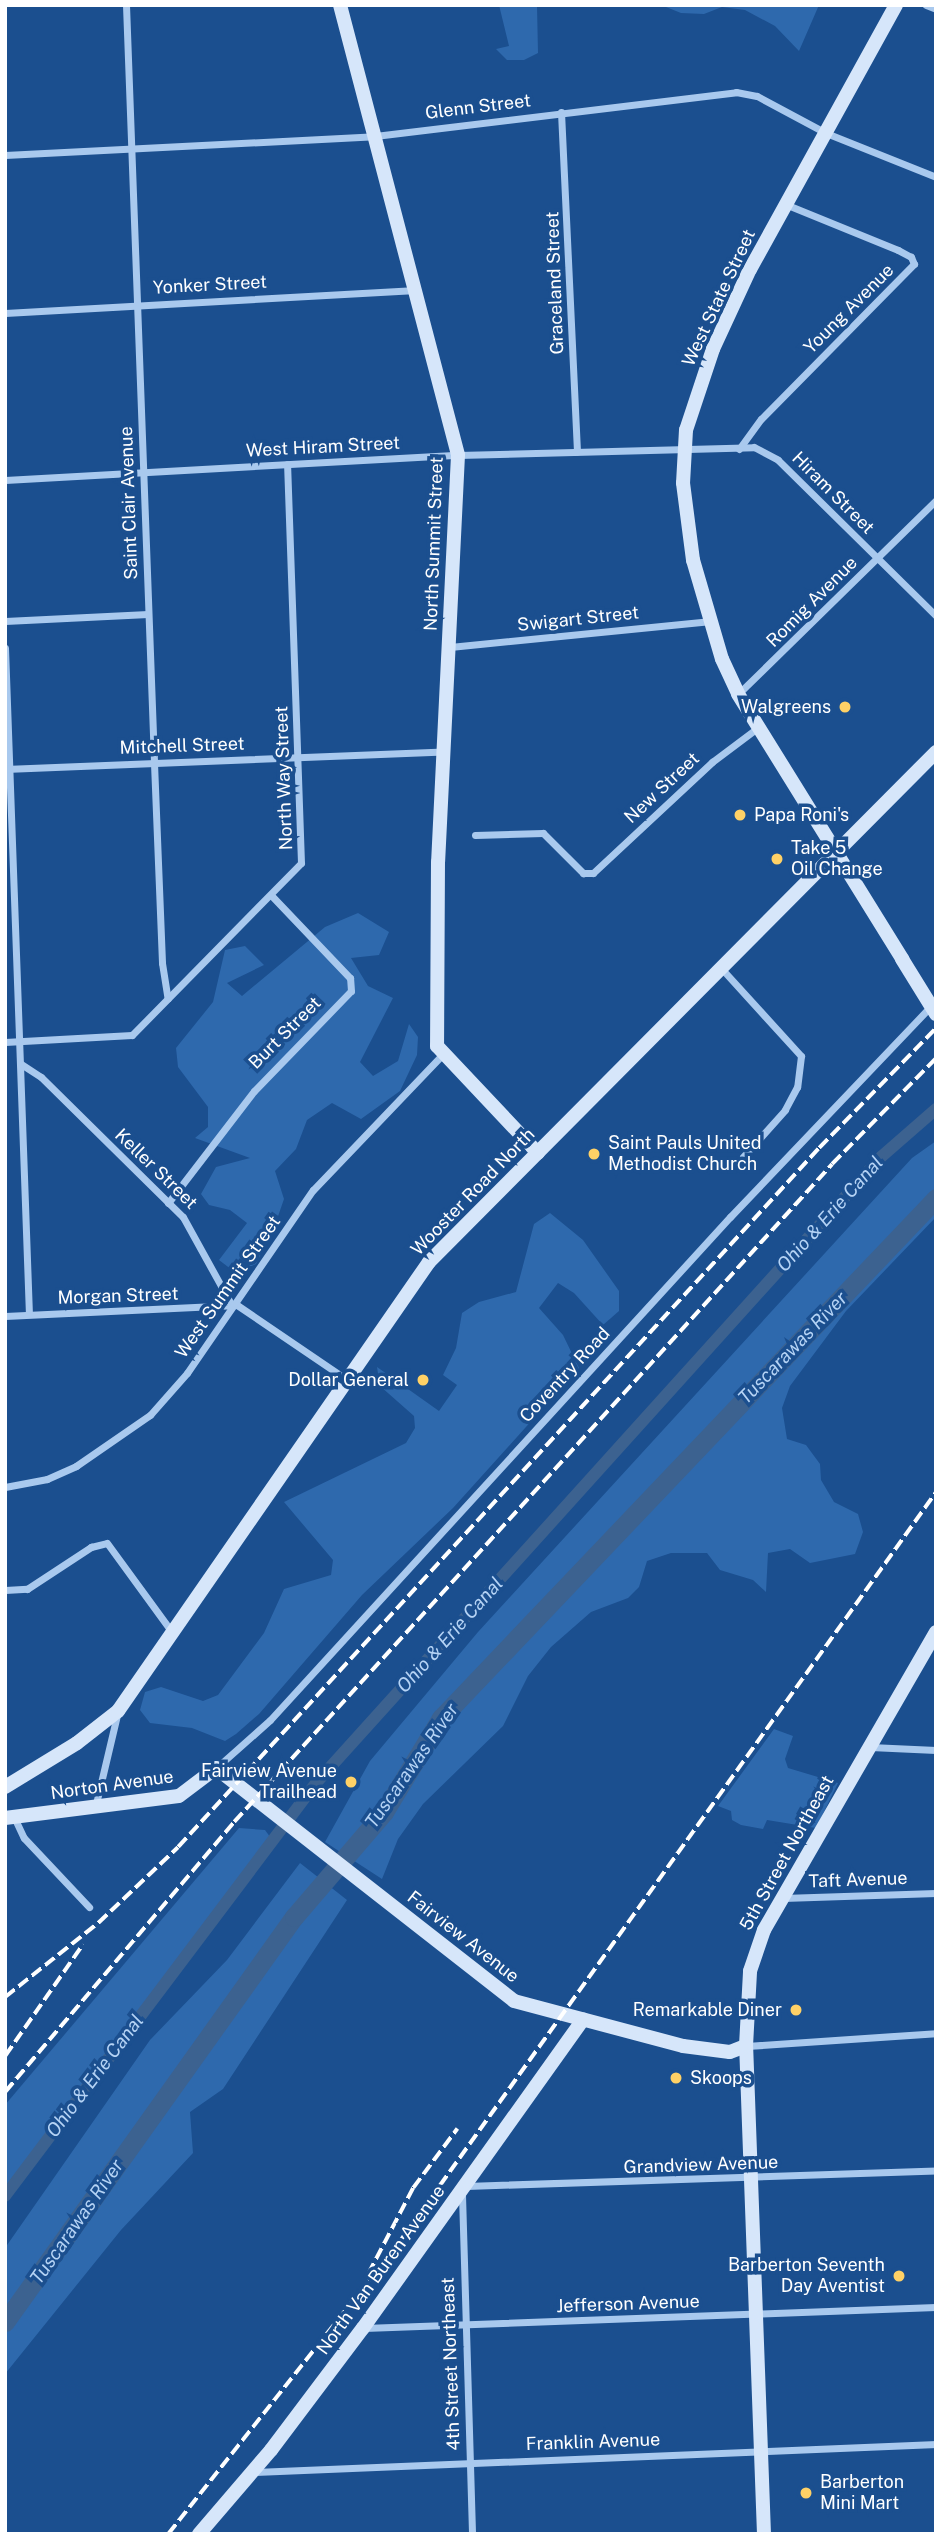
<!DOCTYPE html>
<style>
body{margin:0}
#map{position:relative;width:941px;height:2539px;overflow:hidden;background:#1b4f8f;font-family:"Public Sans",sans-serif}
div>[style]{position:absolute}
.green>*{inset:0;background:#2e69ad}
.canal>*{height:12px;margin:-6px;padding:0 6px;transform-origin:6px;border-radius:6px;background:#3c6290}
.river>*{height:19px;margin:-9.5px;padding:0 9.5px;transform-origin:9.5px;border-radius:9.5px;background:#3c6290}
.street>*{height:7px;margin:-3.5px;padding:0 3.5px;transform-origin:3.5px;border-radius:3.5px;background:#a9c9ee}
.secondary>*{height:14px;margin:-7px;padding:0 7px;transform-origin:7px;border-radius:7px;background:#d6e6fa}
.rail>*{height:3.5px;margin-top:-1.75px;transform-origin:0;background:repeating-linear-gradient(90deg,#fff 0 12px,transparent 0 17px)}
.secondary-bridge>*{height:14px;margin:-7px;padding:0 7px;transform-origin:7px;border-radius:7px;background:#d6e6fa}
.dots>*{width:19px;height:19px;translate:-50% -50%;box-sizing:border-box;border:4px solid #1b4f8f;border-radius:50%}
span{translate:-50% -50%;white-space:nowrap;text-align:center;line-height:1.15;-webkit-text-stroke:7px #1b4f8f;paint-order:stroke}
.street-label{font-size:18px;color:#fff}
.poi-label{font-size:18px;color:#fff}
.right{translate:-100% -50%;text-align:right}
.left{translate:0 -50%;text-align:left}
.water-label{font-size:19px;color:#b5d3f5;font-style:italic}
.frame{position:absolute;inset:0;border:7px solid #fff;pointer-events:none}
</style>
<div id="map">
<div class="green">
<div style="clip-path:polygon(499px 5px,537px 5px,538px 53px,524px 60px,507px 60px,496px 49px,509px 46px)"></div>
<div style="clip-path:polygon(661px 5px,819px 5px,799px 51px,775px 26px,745px 10px,722px 7px,704px 14px,681px 13px)"></div>
<div style="clip-path:polygon(358px 913px,389px 932px,379px 955px,351px 958px,368px 986px,393px 998px,360px 1062px,373px 1076px,398px 1061px,409px 1024px,418px 1037px,417px 1055px,400px 1091px,361px 1119px,332px 1103px,307px 1120px,296px 1149px,275px 1171px,284px 1199px,275px 1225px,256px 1264px,236px 1273px,219px 1260px,247px 1223px,230px 1210px,209px 1205px,201px 1194px,216px 1167px,250px 1158px,195px 1138px,208px 1127px,208px 1107px,178px 1067px,176px 1048px,213px 1002px,225px 950px,245px 946px,264px 965px,227px 983px,242px 996px,325px 927px)"></div>
<div style="clip-path:polygon(936px 1141px,936px 1217px,846px 1311px,790px 1386px,782px 1408px,787px 1439px,806px 1445px,820px 1464px,821px 1480px,834px 1502px,858px 1514px,863px 1532px,855px 1554px,810px 1563px,790px 1549px,768px 1553px,766px 1592px,753px 1580px,720px 1570px,707px 1553px,671px 1553px,647px 1561px,639px 1587px,628px 1598px,591px 1612px,551px 1647px,528px 1676px,503px 1726px,423px 1804px,398px 1839px,382px 1879px,325px 1842px,370px 1761px,478px 1632px,912px 1158px)"></div>
<div style="clip-path:polygon(550px 1213px,583px 1240px,619px 1291px,619px 1311px,603px 1325px,574px 1293px,558px 1283px,539px 1308px,563px 1335px,579px 1368px,453px 1508px,362px 1595px,259px 1714px,236px 1734px,225px 1741px,192px 1728px,150px 1723px,140px 1710px,145px 1692px,161px 1687px,203px 1701px,218px 1695px,264px 1633px,284px 1589px,331px 1575px,333px 1560px,284px 1502px,406px 1443px,415px 1428px,414px 1416px,380px 1386px,377px 1367px,439px 1411px,457px 1385px,443px 1375px,456px 1348px,462px 1313px,479px 1302px,516px 1292px,534px 1224px)"></div>
<div style="clip-path:polygon(774px 1729px,793px 1736px,785px 1759px,788px 1768px,838px 1783px,816px 1828px,767px 1820px,763px 1829px,741px 1825px,732px 1820px,731px 1811px,718px 1806px)"></div>
<div style="clip-path:polygon(239px 1828px,265px 1830px,273px 1841px,5px 2196px,5px 2105px)"></div>
<div style="clip-path:polygon(300px 1863px,347px 1900px,223px 2089px,190px 2112px,193px 2153px,121px 2230px,5px 2374px,5px 2248px,150px 2040px,227px 1960px)"></div>
</div>
<div class="canal">
<div style="left:5px;top:2196px;width:517px;rotate:-53.02deg"></div>
<div style="left:316px;top:1783px;width:843px;rotate:-47.93deg"></div>
<div style="left:881px;top:1157px;width:73px;rotate:-41.1deg"></div>
</div>
<div class="river">
<div style="left:5px;top:2322px;width:498px;rotate:-54.5deg"></div>
<div style="left:294px;top:1917px;width:138px;rotate:-49.4deg"></div>
<div style="left:384px;top:1812px;width:110px;rotate:-58.8deg"></div>
<div style="left:441px;top:1718px;width:718px;rotate:-46.41deg"></div>
</div>
<div class="street">
<div style="left:126px;top:5px;width:759px;rotate:87.88deg"></div>
<div style="left:154px;top:763px;width:200px;rotate:87.7deg"></div>
<div style="left:162px;top:963px;width:36px;rotate:81deg"></div>
<div style="left:926px;top:5px;width:11px;rotate:22deg"></div>
<div style="left:561px;top:112px;width:340px;rotate:87.3deg"></div>
<div style="left:5px;top:155px;width:370px;rotate:-2.9deg"></div>
<div style="left:375px;top:136px;width:364px;rotate:-6.9deg"></div>
<div style="left:736px;top:92px;width:21px;rotate:11deg"></div>
<div style="left:757px;top:96px;width:78px;rotate:28.2deg"></div>
<div style="left:826px;top:133px;width:118px;rotate:21.8deg"></div>
<div style="left:5px;top:313px;width:412px;rotate:-3.2deg"></div>
<div style="left:739px;top:449px;width:37px;rotate:-54deg"></div>
<div style="left:761px;top:419px;width:218px;rotate:-45.4deg"></div>
<div style="left:914px;top:264px;width:8px;rotate:-113deg"></div>
<div style="left:911px;top:257px;width:15px;rotate:-152deg"></div>
<div style="left:898px;top:250px;width:120px;rotate:-157.9deg"></div>
<div style="left:5px;top:480px;width:454px;rotate:-3.2deg"></div>
<div style="left:458px;top:455px;width:296px;rotate:-1.5deg"></div>
<div style="left:754px;top:447px;width:27px;rotate:28deg"></div>
<div style="left:778px;top:460px;width:222px;rotate:44.6deg"></div>
<div style="left:5px;top:621px;width:143px;rotate:-2.8deg"></div>
<div style="left:450px;top:647px;width:260px;rotate:-5.7deg"></div>
<div style="left:5px;top:648px;width:666px;rotate:87.94deg"></div>
<div style="left:738px;top:694px;width:277px;rotate:-44.4deg"></div>
<div style="left:5px;top:769px;width:439px;rotate:-2.3deg"></div>
<div style="left:475px;top:835px;width:68px;rotate:-1.7deg"></div>
<div style="left:543px;top:833px;width:57px;rotate:45deg"></div>
<div style="left:583px;top:873px;width:10px"></div>
<div style="left:593px;top:873px;width:163px;rotate:-43deg"></div>
<div style="left:712px;top:762px;width:55px;rotate:-36.9deg"></div>
<div style="left:721px;top:968px;width:119px;rotate:47.7deg"></div>
<div style="left:801px;top:1056px;width:31px;rotate:97deg"></div>
<div style="left:797px;top:1087px;width:26px;rotate:118deg"></div>
<div style="left:785px;top:1110px;width:66px;rotate:131.9deg"></div>
<div style="left:5px;top:1042px;width:127px;rotate:-3.2deg"></div>
<div style="left:132px;top:1035px;width:241px;rotate:-45.5deg"></div>
<div style="left:301px;top:863px;width:399px;rotate:-92deg"></div>
<div style="left:21px;top:1064px;width:24px;rotate:33deg"></div>
<div style="left:41px;top:1077px;width:199px;rotate:44.6deg"></div>
<div style="left:183px;top:1217px;width:99px;rotate:61.1deg"></div>
<div style="left:168px;top:1203px;width:141px;rotate:-52.5deg"></div>
<div style="left:254px;top:1091px;width:139px;rotate:-45.9deg"></div>
<div style="left:351px;top:991px;width:13px;rotate:-94deg"></div>
<div style="left:350px;top:978px;width:115px;rotate:-133.6deg"></div>
<div style="left:5px;top:1316px;width:232px;rotate:-2.7deg"></div>
<div style="left:237px;top:1305px;width:135px;rotate:34.2deg"></div>
<div style="left:5px;top:1487px;width:43px;rotate:-10.8deg"></div>
<div style="left:47px;top:1479px;width:32px;rotate:-24deg"></div>
<div style="left:76px;top:1466px;width:90px;rotate:-34.6deg"></div>
<div style="left:150px;top:1415px;width:56px;rotate:-48.6deg"></div>
<div style="left:187px;top:1373px;width:222px;rotate:-55.5deg"></div>
<div style="left:313px;top:1190px;width:185px;rotate:-46.3deg"></div>
<div style="left:5px;top:1590px;width:22px;rotate:-3deg"></div>
<div style="left:27px;top:1589px;width:77px;rotate:-33.3deg"></div>
<div style="left:91px;top:1547px;width:16px;rotate:-14deg"></div>
<div style="left:107px;top:1543px;width:110px;rotate:53.9deg"></div>
<div style="left:870px;top:1747px;width:66px;rotate:2.6deg"></div>
<div style="left:216px;top:1768px;width:72px;rotate:-41.6deg"></div>
<div style="left:270px;top:1720px;width:682px;rotate:-47.56deg"></div>
<div style="left:730px;top:1217px;width:291px;rotate:-46.4deg"></div>
<div style="left:95px;top:1808px;width:96px;rotate:-76.7deg"></div>
<div style="left:14px;top:1817px;width:23px;rotate:65deg"></div>
<div style="left:24px;top:1838px;width:95px;rotate:46.7deg"></div>
<div style="left:783px;top:1898px;width:153px;rotate:-1.9deg"></div>
<div style="left:747px;top:2046px;width:189px;rotate:-3.9deg"></div>
<div style="left:466px;top:2186px;width:470px;rotate:-1.9deg"></div>
<div style="left:462px;top:2195px;width:339px;rotate:88.3deg"></div>
<div style="left:364px;top:2328px;width:572px;rotate:-2.1deg"></div>
<div style="left:255px;top:2472px;width:682px;rotate:-2.35deg"></div>
</div>
<div class="secondary">
<div style="left:340px;top:5px;width:465px;rotate:75.3deg"></div>
<div style="left:458px;top:455px;width:407px;rotate:92.8deg"></div>
<div style="left:438px;top:862px;width:184px;rotate:90.3deg"></div>
<div style="left:437px;top:1046px;width:147px;rotate:46.7deg"></div>
<div style="left:896px;top:5px;width:302px;rotate:118.9deg"></div>
<div style="left:750px;top:269px;width:88px;rotate:114.8deg"></div>
<div style="left:713px;top:349px;width:85px;rotate:108.4deg"></div>
<div style="left:686px;top:430px;width:53px;rotate:93.2deg"></div>
<div style="left:683px;top:483px;width:78px;rotate:82.6deg"></div>
<div style="left:693px;top:560px;width:103px;rotate:73.7deg"></div>
<div style="left:722px;top:659px;width:38px;rotate:65deg"></div>
<div style="left:738px;top:694px;width:312px;rotate:58.2deg"></div>
<div style="left:5px;top:1787px;width:84px;rotate:-31.4deg"></div>
<div style="left:77px;top:1743px;width:52px;rotate:-38deg"></div>
<div style="left:118px;top:1711px;width:546px;rotate:-55.29deg"></div>
<div style="left:429px;top:1262px;width:719px;rotate:-45.17deg"></div>
<div style="left:5px;top:1818px;width:175px;rotate:-7.2deg"></div>
<div style="left:179px;top:1796px;width:46px;rotate:-37.1deg"></div>
<div style="left:216px;top:1768px;width:378px;rotate:38deg"></div>
<div style="left:514px;top:2001px;width:175px;rotate:14.9deg"></div>
<div style="left:683px;top:2046px;width:47px;rotate:7.3deg"></div>
<div style="left:730px;top:2052px;width:17px;rotate:-21deg"></div>
<div style="left:199px;top:2534px;width:111px;rotate:-49.4deg"></div>
<div style="left:271px;top:2450px;width:153px;rotate:-53deg"></div>
<div style="left:363px;top:2328px;width:379px;rotate:-54.5deg"></div>
<div style="left:764px;top:2534px;width:488px;rotate:-92.1deg"></div>
<div style="left:746px;top:2046px;width:75px;rotate:-86.9deg"></div>
<div style="left:750px;top:1971px;width:43px;rotate:-71.1deg"></div>
<div style="left:764px;top:1930px;width:344px;rotate:-60deg"></div>
</div>
<div class="rail">
<div style="left:5px;top:1997px;width:119px;rotate:-38.5deg"></div>
<div style="left:98px;top:1923px;width:110px;rotate:-43.5deg"></div>
<div style="left:178px;top:1847px;width:948px;rotate:-47.48deg"></div>
<div style="left:819px;top:1148px;width:168px;rotate:-45.7deg"></div>
<div style="left:5px;top:2056px;width:136px;rotate:-55.1deg"></div>
<div style="left:5px;top:2092px;width:354px;rotate:-49.7deg"></div>
<div style="left:234px;top:1822px;width:889px;rotate:-47.73deg"></div>
<div style="left:832px;top:1164px;width:148px;rotate:-45.5deg"></div>
<div style="left:368px;top:2274px;width:97px;rotate:-62.4deg"></div>
<div style="left:413px;top:2188px;width:74px;rotate:-53.3deg"></div>
<div style="left:168px;top:2534px;width:374px;rotate:-51.6deg"></div>
<div style="left:400px;top:2241px;width:921px;rotate:-54.41deg"></div>
</div>
<div class="secondary-bridge">
<div style="left:902px;top:959px;width:65px;rotate:58.3deg"></div>
</div>
<div class="dots">
<div style="left:845px;top:707px;background:#ffd166"></div>
<div style="left:740px;top:815px;background:#ffd166"></div>
<div style="left:777px;top:859px;background:#ffd166"></div>
<div style="left:594px;top:1154px;background:#ffd166"></div>
<div style="left:423px;top:1380px;background:#ffd166"></div>
<div style="left:351px;top:1782px;background:#ffd166"></div>
<div style="left:796px;top:2010px;background:#ffd166"></div>
<div style="left:676px;top:2078px;background:#ffd166"></div>
<div style="left:899px;top:2276px;background:#ffd166"></div>
<div style="left:806px;top:2493px;background:#ffd166"></div>
</div>
<div class="street-label">
<span style="left:478px;top:107px;rotate:-7deg">Glenn Street</span>
<span style="left:555px;top:283px;rotate:-92deg">Graceland Street</span>
<span style="left:210px;top:285px;rotate:-3deg">Yonker Street</span>
<span style="left:719px;top:298px;rotate:-65deg">West State Street</span>
<span style="left:849px;top:309px;rotate:-45deg">Young Avenue</span>
<span style="left:323px;top:447px;rotate:-3deg">West Hiram Street</span>
<span style="left:833px;top:493px;rotate:45deg">Hiram Street</span>
<span style="left:129px;top:503px;rotate:-92deg">Saint Clair Avenue</span>
<span style="left:434px;top:544px;rotate:-88deg">North Summit Street</span>
<span style="left:812px;top:602px;rotate:-45deg">Romig Avenue</span>
<span style="left:578px;top:619px;rotate:-6deg">Swigart Street</span>
<span style="left:182px;top:746px;rotate:-2deg">Mitchell Street</span>
<span style="left:284px;top:778px;rotate:-92deg">North Way Street</span>
<span style="left:662px;top:788px;rotate:-43deg">New Street</span>
<span style="left:285px;top:1033px;rotate:-45deg">Burt Street</span>
<span style="left:156px;top:1169px;rotate:44deg">Keller Street</span>
<span style="left:473px;top:1192px;rotate:-46deg">Wooster Road North</span>
<span style="left:228px;top:1287px;rotate:-55deg">West Summit Street</span>
<span style="left:118px;top:1296px;rotate:-2deg">Morgan Street</span>
<span style="left:565px;top:1375px;rotate:-47deg">Coventry Road</span>
<span style="left:112px;top:1785px;rotate:-8deg">Norton Avenue</span>
<span style="left:787px;top:1853px;rotate:-61deg">5th Street Northeast</span>
<span style="left:858px;top:1880px;rotate:-2deg">Taft Avenue</span>
<span style="left:463px;top:1937px;rotate:38deg">Fairview Avenue</span>
<span style="left:701px;top:2165px;rotate:-2deg">Grandview Avenue</span>
<span style="left:381px;top:2270px;rotate:-54deg">North Van Buren Avenue</span>
<span style="left:628px;top:2304px;rotate:-2deg">Jefferson Avenue</span>
<span style="left:451px;top:2364px;rotate:-92deg">4th Street Northeast</span>
<span style="left:593px;top:2442px;rotate:-2deg">Franklin Avenue</span>
</div>
<div class="poi-label">
<span class="right" style="left:831px;top:707px">Walgreens</span>
<span class="left" style="left:754px;top:815px">Papa Roni's</span>
<span class="left" style="left:791px;top:859px">Take 5<br>Oil Change</span>
<span class="left" style="left:608px;top:1154px">Saint Pauls United<br>Methodist Church</span>
<span class="right" style="left:409px;top:1380px">Dollar General</span>
<span class="right" style="left:337px;top:1782px">Fairview Avenue<br>Trailhead</span>
<span class="right" style="left:782px;top:2010px">Remarkable Diner</span>
<span class="left" style="left:690px;top:2078px">Skoops</span>
<span class="right" style="left:885px;top:2276px">Barberton Seventh<br>Day Aventist</span>
<span class="left" style="left:820px;top:2493px">Barberton<br>Mini Mart</span>
</div>
<div class="water-label">
<span style="left:830px;top:1214px;rotate:-48deg">Ohio &amp; Erie Canal</span>
<span style="left:793px;top:1348px;rotate:-46deg">Tuscarawas River</span>
<span style="left:450px;top:1635px;rotate:-48deg">Ohio &amp; Erie Canal</span>
<span style="left:412px;top:1766px;rotate:-55deg">Tuscarawas River</span>
<span style="left:95px;top:2076px;rotate:-53deg">Ohio &amp; Erie Canal</span>
<span style="left:77px;top:2222px;rotate:-55deg">Tuscarawas River</span>
</div>
<div class="frame"></div>
</div>
